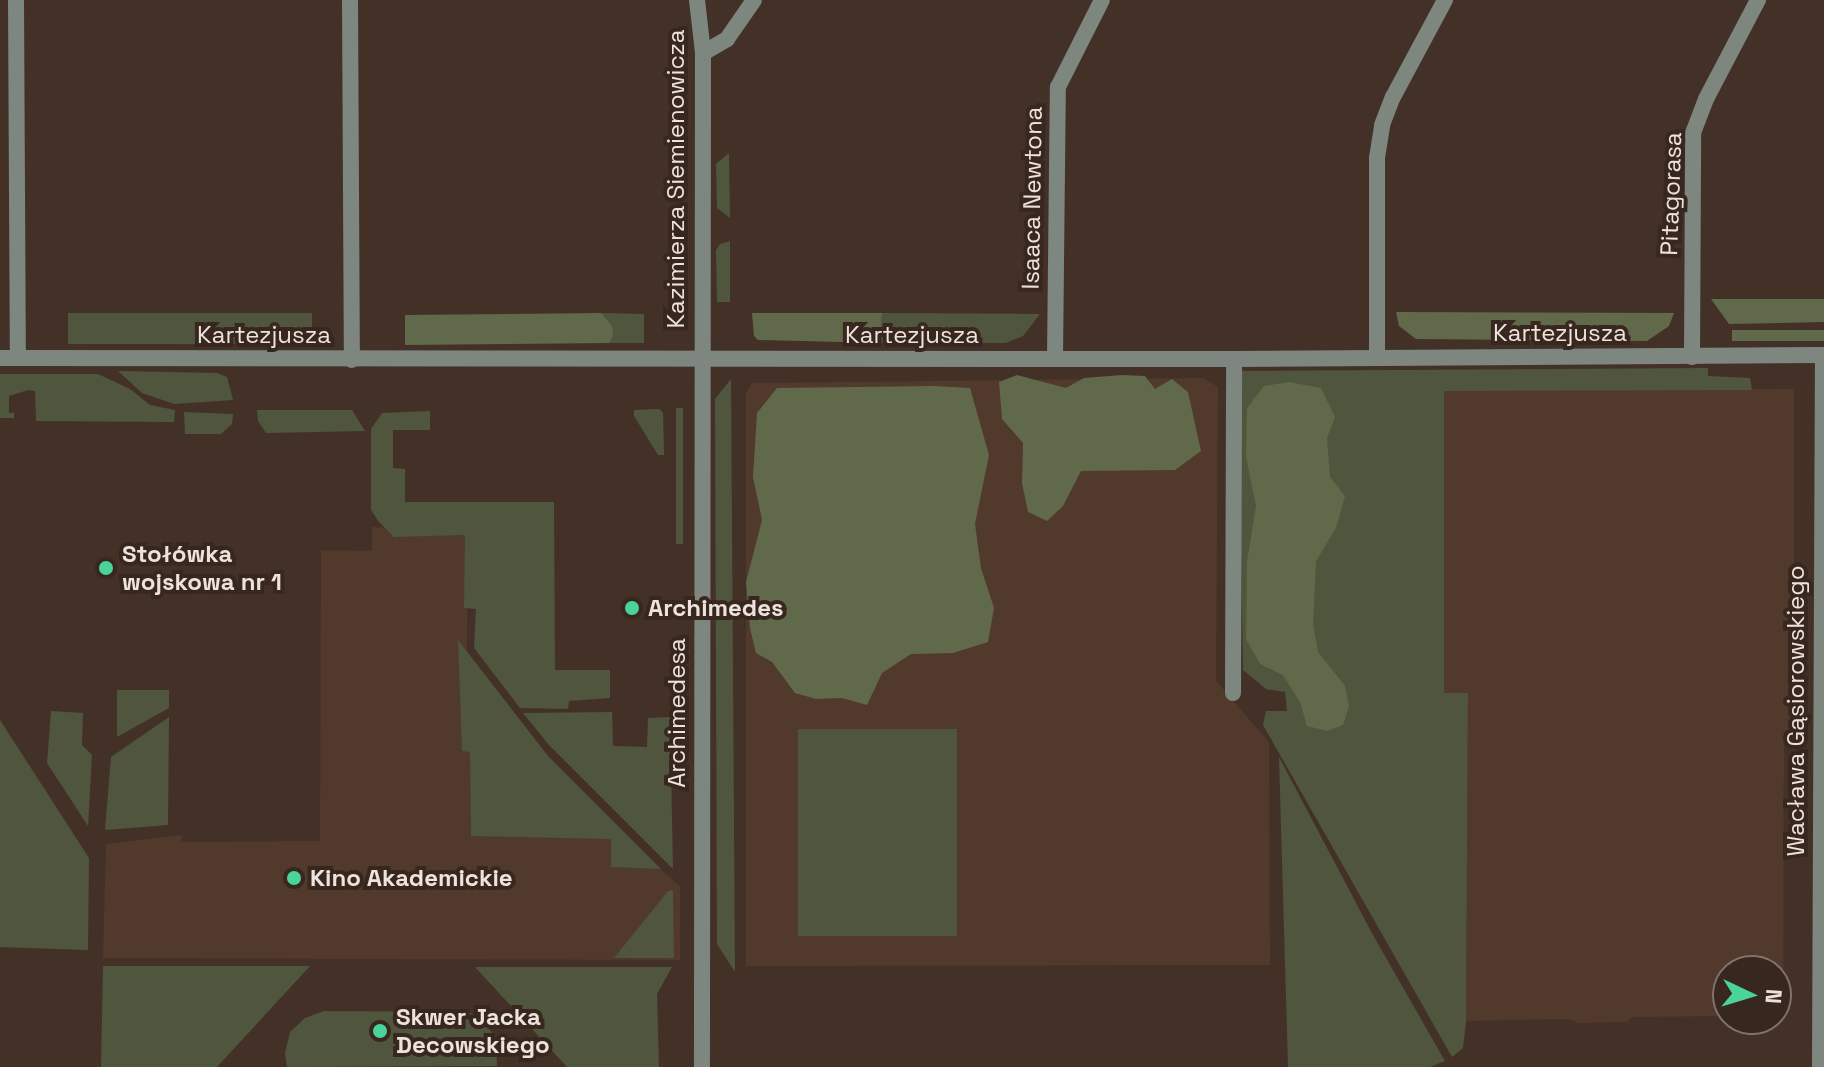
<!DOCTYPE html>
<meta charset="utf-8">
<style>
body{margin:0}
#map{position:relative;width:1824px;height:1067px;overflow:hidden;background:#433128;font-family:"Space Grotesk",sans-serif}
div>[style]{position:absolute}
.built>*{inset:0;background:#51392c}
.green>*{inset:0;background:#4f563d;transform-origin:0 0}
.forest>*{inset:0;background:#61694b;transform-origin:0 0}
.street>*{height:16px;margin:-8px;padding:0 8px;transform-origin:8px;border-radius:8px;background:#7e8680}
.dots>*{width:22px;height:22px;translate:-50% -50%;box-sizing:border-box;border:4px solid #38271e;border-radius:50%}
span{translate:-50% -50%;white-space:nowrap;text-align:center;line-height:1.15;-webkit-text-stroke:8px #38271e;paint-order:stroke}
.street-label{font-size:24px;color:#ede2dc}
.poi-label{font-size:24px;color:#ede2dc;font-weight:700}
.left{translate:0 -50%;text-align:left}
.north{position:absolute;left:1712px;top:955px;width:80px;height:80px;box-sizing:border-box;background:#38271e;border:2px solid #80726a;border-radius:50%;rotate:94deg;font-size:22px;font-weight:700;line-height:32px;text-align:center;color:#ede2dc}
.north::after{content:'';display:block;margin:auto;width:28px;height:36px;background:#4ad49c;clip-path:polygon(50% 0,100% 100%,50% 72%,0 100%)}
</style>
<div id="map">
<div class="built">
<div style="clip-path:polygon(1204px 378px,1218px 387px,1216px 681px,1269px 742px,1270px 965px,746px 966px,746px 393px,752px 383px)"></div>
<div style="clip-path:polygon(1794px 389px,1794px 734px,1784px 734px,1783px 1016px,1776px 1017px,1776px 971px,1728px 971px,1728px 1016px,1632px 1017px,1627px 1022px,1578px 1023px,1569px 1019px,1466px 1021px,1468px 694px,1444px 693px,1443px 391px)"></div>
<div style="clip-path:polygon(372px 527px,468px 531px,466px 746px,615px 829px,680px 886px,680px 960px,103px 958px,106px 844px,182px 835px,181px 842px,320px 841px,321px 550px,372px 551px)"></div>
</div>
<div class="green">
<div style="clip-path:polygon(729px 153px,730px 218px,717px 208px,716px 164px)"></div>
<div style="clip-path:polygon(730px 241px,730px 302px,717px 302px,716px 250px,720px 244px)"></div>
<div style="left:312px;top:313px;width:31px;height:244px;rotate:90deg"></div>
<div style="clip-path:polygon(601px 313px,644px 314px,644px 343px,609px 343px,613px 336px)"></div>
<div style="clip-path:polygon(882px 313px,1040px 314px,1023px 336px,1006px 343px,880px 343px)"></div>
<div style="clip-path:polygon(1708px 368px,1708px 376px,1750px 378px,1752px 390px,1444px 391px,1444px 693px,1468px 693px,1466px 1021px,1463px 1048px,1452px 1057px,1263px 725px,1266px 711px,1287px 711px,1285px 692px,1266px 689px,1243px 670px,1238px 371px)"></div>
<div style="clip-path:polygon(118px 371px,217px 373px,227px 377px,233px 400px,174px 404px,142px 393px)"></div>
<div style="clip-path:polygon(0 374px,98px 374px,130px 389px,150px 405px,175px 410px,174px 422px,36px 421px,35px 391px,28px 390px,9px 396px,9px 413px,14px 413px,14px 418px,0 418px)"></div>
<div style="clip-path:polygon(731px 379px,735px 972px,717px 944px,715px 399px)"></div>
<div style="left:676px;top:408px;width:7px;height:136px"></div>
<div style="clip-path:polygon(659px 409px,663px 413px,664px 455px,658px 455px,634px 416px,634px 410px)"></div>
<div style="clip-path:polygon(257px 410px,352px 410px,365px 431px,266px 433px,258px 421px)"></div>
<div style="clip-path:polygon(430px 411px,430px 430px,393px 430px,393px 468px,405px 469px,405px 502px,554px 502px,555px 670px,610px 670px,610px 698px,569px 701px,568px 709px,520px 708px,474px 648px,476px 609px,464px 608px,465px 535px,394px 537px,379px 522px,371px 510px,371px 429px,382px 413px)"></div>
<div style="clip-path:polygon(184px 412px,233px 414px,232px 424px,221px 434px,185px 434px)"></div>
<div style="clip-path:polygon(458px 640px,548px 756px,661px 869px,611px 867px,611px 839px,471px 836px,470px 752px,462px 751px)"></div>
<div style="clip-path:polygon(117px 690px,169px 690px,169px 708px,117px 737px)"></div>
<div style="clip-path:polygon(51px 711px,83px 713px,82px 745px,92px 755px,88px 826px,47px 763px)"></div>
<div style="clip-path:polygon(612px 712px,613px 746px,647px 747px,648px 718px,670px 717px,673px 869px,549px 745px,523px 713px)"></div>
<div style="clip-path:polygon(169px 717px,168px 825px,105px 830px,111px 757px)"></div>
<div style="clip-path:polygon(0 720px,89px 858px,88px 950px,0 947px)"></div>
<div style="left:798px;top:729px;width:159px;height:207px"></div>
<div style="clip-path:polygon(1279px 757px,1373px 935px,1445px 1061px,1430px 1067px,1288px 1067px)"></div>
<div style="clip-path:polygon(673px 890px,674px 958px,614px 958px,668px 891px)"></div>
<div style="clip-path:polygon(103px 966px,310px 966px,217px 1067px,101px 1067px)"></div>
<div style="clip-path:polygon(475px 967px,672px 967px,657px 994px,659px 1067px,567px 1067px)"></div>
<div style="clip-path:polygon(324px 1011px,469px 1012px,485px 1022px,496px 1039px,497px 1066px,287px 1067px,285px 1053px,290px 1032px,305px 1018px)"></div>
</div>
<div class="forest">
<div style="clip-path:polygon(1711px 299px,1824px 299px,1824px 322px,1729px 324px)"></div>
<div style="clip-path:polygon(1396px 312px,1674px 313px,1669px 326px,1647px 341px,1416px 339px,1399px 326px)"></div>
<div style="clip-path:polygon(601px 313px,612px 326px,613px 336px,609px 343px,405px 345px,405px 315px)"></div>
<div style="clip-path:polygon(752px 313px,882px 313px,880px 343px,758px 340px,754px 336px)"></div>
<div style="left:1824px;top:330px;width:11px;height:92px;rotate:90deg"></div>
<div style="clip-path:polygon(1017px 375px,1066px 388px,1084px 378px,1122px 375px,1145px 376px,1155px 389px,1172px 379px,1188px 392px,1201px 451px,1175px 470px,1081px 471px,1063px 506px,1047px 521px,1028px 512px,1022px 483px,1023px 443px,1002px 419px,999px 382px)"></div>
<div style="clip-path:polygon(1289px 382px,1321px 388px,1335px 417px,1327px 438px,1330px 477px,1345px 496px,1336px 528px,1316px 561px,1313px 624px,1318px 652px,1345px 686px,1349px 706px,1343px 725px,1327px 731px,1307px 726px,1300px 702px,1283px 675px,1260px 664px,1246px 639px,1247px 562px,1256px 506px,1246px 457px,1247px 408px,1264px 386px)"></div>
<div style="clip-path:polygon(934px 386px,970px 388px,989px 455px,975px 524px,981px 568px,994px 608px,988px 642px,953px 653px,911px 654px,882px 673px,867px 705px,842px 698px,816px 699px,795px 693px,772px 662px,756px 653px,750px 628px,746px 582px,762px 520px,753px 477px,757px 413px,777px 388px)"></div>
</div>
<div class="street">
<div style="left:16px;top:0;width:358px;rotate:89.7deg"></div>
<div style="left:350px;top:0;width:360px;rotate:89.7deg"></div>
<div style="left:697px;top:0;width:53px;rotate:83.5deg"></div>
<div style="left:703px;top:53px;width:1014px;rotate:90.06deg"></div>
<div style="left:703px;top:53px;width:28px;rotate:-30deg"></div>
<div style="left:727px;top:39px;width:47px;rotate:-55.3deg"></div>
<div style="left:1377px;top:357px;width:199px;rotate:-90deg"></div>
<div style="left:1377px;top:158px;width:33px;rotate:-81deg"></div>
<div style="left:1382px;top:125px;width:30px;rotate:-69deg"></div>
<div style="left:1393px;top:97px;width:110px;rotate:-61.8deg"></div>
<div style="left:1692px;top:357px;width:224px;rotate:-89.7deg"></div>
<div style="left:1693px;top:133px;width:36px;rotate:-69deg"></div>
<div style="left:1706px;top:99px;width:112px;rotate:-62.3deg"></div>
<div style="left:0;top:358px;width:1234px;rotate:0.05deg"></div>
<div style="left:1234px;top:359px;width:590px;rotate:-0.39deg"></div>
<div style="left:1055px;top:359px;width:272px;rotate:-89.4deg"></div>
<div style="left:1058px;top:87px;width:97px;rotate:-63.2deg"></div>
<div style="left:1233px;top:693px;width:334px;rotate:-89.8deg"></div>
<div style="left:1820px;top:1067px;width:712px;rotate:-89.76deg"></div>
</div>
<div class="dots">
<div style="left:106px;top:568px;background:#4ad49c"></div>
<div style="left:632px;top:608px;background:#4ad49c"></div>
<div style="left:294px;top:878px;background:#4ad49c"></div>
<div style="left:380px;top:1031px;background:#4ad49c"></div>
</div>
<div class="street-label">
<span style="left:676px;top:179px;rotate:-90deg">Kazimierza Siemienowicza</span>
<span style="left:1671px;top:194px;rotate:-88deg">Pitagorasa</span>
<span style="left:1032px;top:198px;rotate:-89deg">Isaaca Newtona</span>
<span style="left:1560px;top:333px">Kartezjusza</span>
<span style="left:264px;top:335px">Kartezjusza</span>
<span style="left:912px;top:335px">Kartezjusza</span>
<span style="left:1796px;top:711px;rotate:-90deg">Wacława Gąsiorowskiego</span>
<span style="left:677px;top:713px;rotate:-90deg">Archimedesa</span>
</div>
<div class="poi-label">
<span class="left" style="left:122px;top:568px">Stołówka<br>wojskowa nr 1</span>
<span class="left" style="left:648px;top:608px">Archimedes</span>
<span class="left" style="left:310px;top:878px">Kino Akademickie</span>
<span class="left" style="left:396px;top:1031px">Skwer Jacka<br>Decowskiego</span>
</div>
<div class="north">N</div>
</div>
